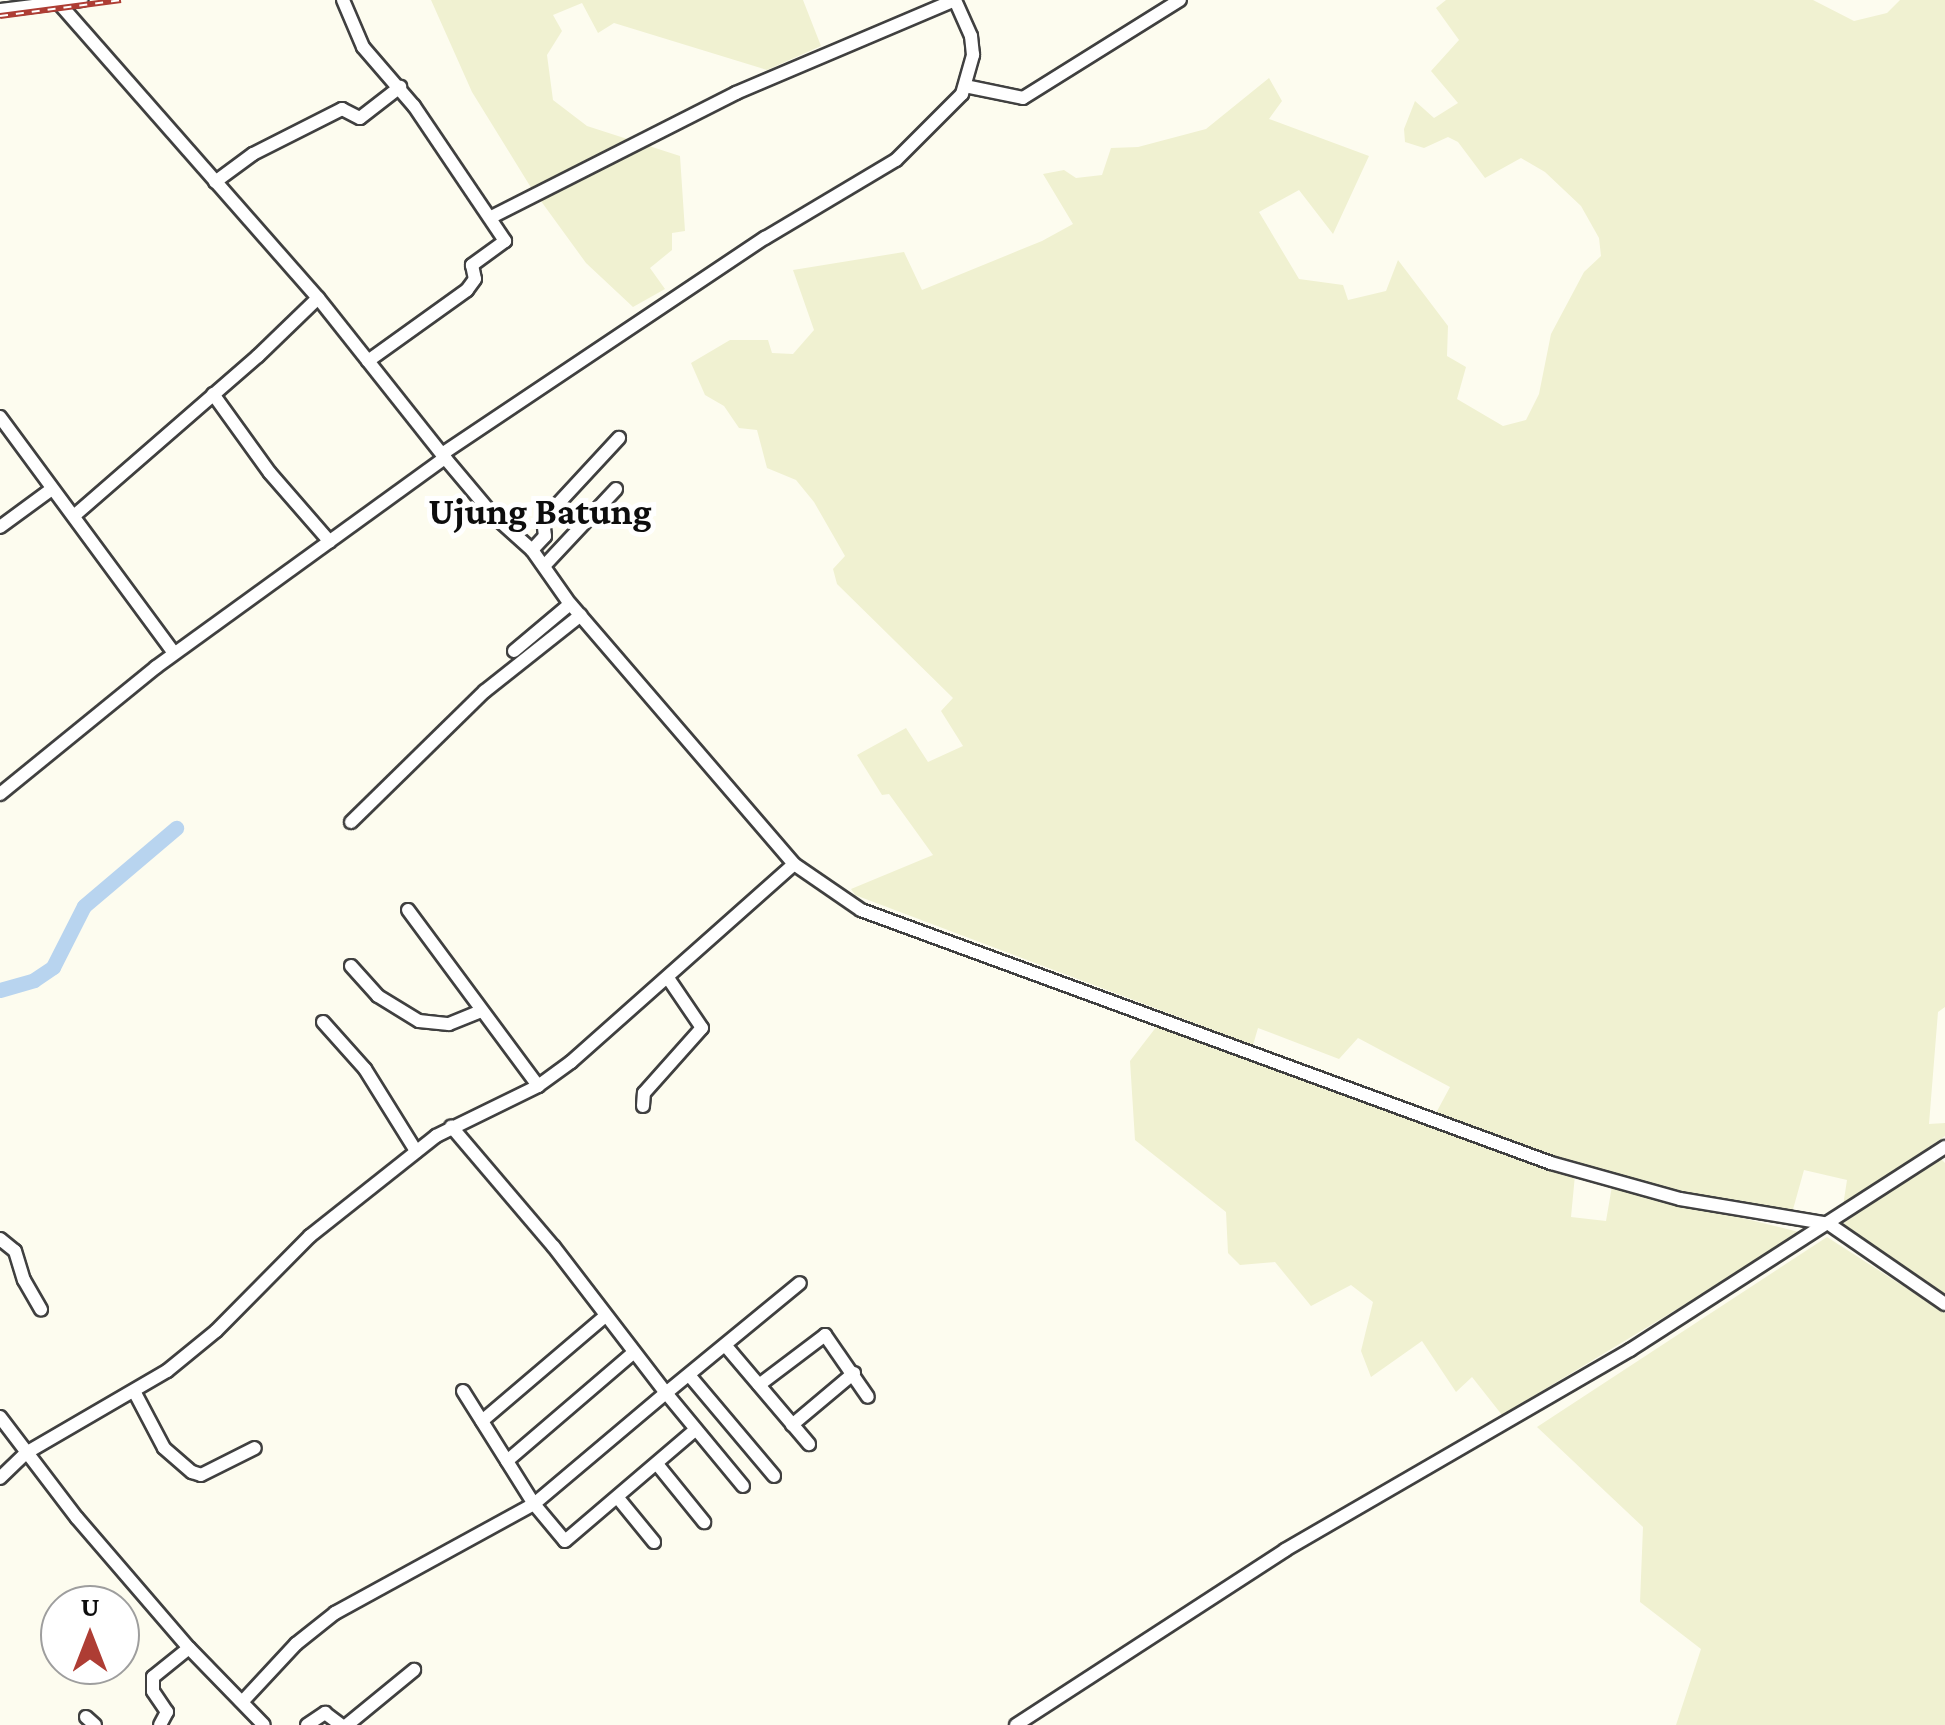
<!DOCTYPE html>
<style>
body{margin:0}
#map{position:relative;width:1945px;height:1725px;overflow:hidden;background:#fdfcef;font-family:"Crimson Pro",serif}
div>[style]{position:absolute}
.farmland>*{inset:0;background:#f0f1d1}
.river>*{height:15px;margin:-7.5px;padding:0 7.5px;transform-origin:7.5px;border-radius:7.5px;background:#b8d4ef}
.roads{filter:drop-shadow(2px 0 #404040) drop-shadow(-2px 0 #404040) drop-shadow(0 2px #404040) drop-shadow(0 -2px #404040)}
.minor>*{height:12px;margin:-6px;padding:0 6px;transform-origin:6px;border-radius:6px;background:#fff}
.rail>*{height:6px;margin-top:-3px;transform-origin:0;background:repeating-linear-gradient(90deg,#fff 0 8px,#ae3d34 0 16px);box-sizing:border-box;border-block:2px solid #ae3d34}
span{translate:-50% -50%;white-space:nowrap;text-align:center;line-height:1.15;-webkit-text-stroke:10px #fff;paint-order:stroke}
.quarter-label{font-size:38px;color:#0d0d0d;font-weight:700}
.north{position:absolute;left:40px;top:1585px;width:100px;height:100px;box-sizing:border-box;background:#fff;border:2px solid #9e9e9e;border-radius:50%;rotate:0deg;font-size:28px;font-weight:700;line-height:40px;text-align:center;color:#0d0d0d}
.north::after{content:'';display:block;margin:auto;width:35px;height:45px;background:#ae3d34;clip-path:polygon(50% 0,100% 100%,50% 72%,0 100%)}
</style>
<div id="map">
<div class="farmland">
<div style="clip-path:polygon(431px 0,803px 0,821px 46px,767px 70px,614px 23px,598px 33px,582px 3px,553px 15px,562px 31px,547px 55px,553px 100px,587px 126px,680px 156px,685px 231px,672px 233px,672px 250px,650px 268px,665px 289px,633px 307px,586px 263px,530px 186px,472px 92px)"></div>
<div style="clip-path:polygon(1446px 0,1813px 0,1854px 21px,1887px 13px,1900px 0,1945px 0,1945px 1007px,1938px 1012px,1929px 1124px,1945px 1123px,1945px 1136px,1843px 1206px,1847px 1180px,1804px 1170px,1792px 1213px,1678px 1193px,1586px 1168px,1436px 1113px,1450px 1087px,1358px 1038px,1339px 1059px,1258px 1028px,1253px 1045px,855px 895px,851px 889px,933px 855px,889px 794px,882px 795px,857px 755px,906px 728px,928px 762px,963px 746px,941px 711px,953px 698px,837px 584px,833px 569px,845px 556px,814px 502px,796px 480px,767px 468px,757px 430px,739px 428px,724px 406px,705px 395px,691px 363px,730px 340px,768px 340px,772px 353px,793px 354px,814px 330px,793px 270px,904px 252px,922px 290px,1042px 241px,1073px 224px,1043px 174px,1064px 170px,1076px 178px,1102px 175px,1111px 148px,1138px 147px,1206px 129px,1269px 78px,1282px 101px,1269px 119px,1369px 156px,1333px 234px,1299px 190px,1259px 212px,1299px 279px,1343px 285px,1348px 300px,1386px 291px,1398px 260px,1448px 326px,1447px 356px,1466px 367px,1457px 399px,1503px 426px,1526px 420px,1539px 394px,1551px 334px,1584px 272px,1601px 256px,1599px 238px,1581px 206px,1545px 172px,1521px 158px,1485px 178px,1458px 142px,1448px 137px,1424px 148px,1405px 142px,1404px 129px,1415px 101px,1434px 118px,1458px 103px,1431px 71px,1459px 40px,1436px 8px)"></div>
<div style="clip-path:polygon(1157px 1026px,1575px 1175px,1571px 1217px,1606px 1221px,1612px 1186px,1803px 1233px,1502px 1415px,1472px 1377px,1456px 1392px,1422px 1341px,1371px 1377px,1361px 1351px,1373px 1302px,1351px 1285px,1311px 1306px,1275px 1262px,1240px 1265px,1228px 1253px,1226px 1212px,1135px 1140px,1130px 1061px)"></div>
<div style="clip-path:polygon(1940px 1158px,1945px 1163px,1945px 1298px,1839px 1226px)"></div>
<div style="clip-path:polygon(1827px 1237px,1945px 1313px,1945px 1725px,1676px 1725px,1701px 1649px,1640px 1602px,1643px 1527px,1537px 1427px)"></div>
</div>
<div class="river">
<div style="left:0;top:990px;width:35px;rotate:-16deg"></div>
<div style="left:34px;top:980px;width:23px;rotate:-34deg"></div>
<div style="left:53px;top:967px;width:68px;rotate:-63.1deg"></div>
<div style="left:84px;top:906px;width:121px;rotate:-40.3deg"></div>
</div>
<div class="roads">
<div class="minor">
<div style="left:343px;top:0;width:51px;rotate:66.9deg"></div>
<div style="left:363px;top:47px;width:78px;rotate:49.2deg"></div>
<div style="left:414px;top:106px;width:163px;rotate:56deg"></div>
<div style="left:505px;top:241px;width:41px;rotate:144deg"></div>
<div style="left:472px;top:265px;width:14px;rotate:78deg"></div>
<div style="left:475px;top:279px;width:14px;rotate:126deg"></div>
<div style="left:467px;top:290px;width:122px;rotate:144.4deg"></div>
<div style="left:0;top:10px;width:82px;rotate:-7deg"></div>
<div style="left:965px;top:86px;width:59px;rotate:11.7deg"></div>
<div style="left:1023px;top:98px;width:185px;rotate:-32deg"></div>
<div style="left:215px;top:182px;width:47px;rotate:-36.4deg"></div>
<div style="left:253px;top:154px;width:100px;rotate:-26.8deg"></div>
<div style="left:342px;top:109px;width:20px;rotate:27deg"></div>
<div style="left:360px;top:118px;width:51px;rotate:-37.8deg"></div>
<div style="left:213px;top:394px;width:97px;rotate:54.2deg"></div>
<div style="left:270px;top:473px;width:91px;rotate:49deg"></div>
<div style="left:0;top:417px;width:293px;rotate:53.6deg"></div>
<div style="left:442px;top:454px;width:389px;rotate:-33.8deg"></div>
<div style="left:765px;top:238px;width:152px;rotate:-30.8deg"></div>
<div style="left:896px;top:160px;width:93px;rotate:-45deg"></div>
<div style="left:962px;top:94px;width:41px;rotate:-74.2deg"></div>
<div style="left:973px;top:55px;width:19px;rotate:-96deg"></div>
<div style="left:971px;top:36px;width:39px;rotate:-114deg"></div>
<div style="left:955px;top:0;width:238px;rotate:157deg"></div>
<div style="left:736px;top:93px;width:274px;rotate:153.1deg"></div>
<div style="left:75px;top:515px;width:242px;rotate:-41deg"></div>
<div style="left:258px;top:356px;width:83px;rotate:-44deg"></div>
<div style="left:0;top:527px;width:64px;rotate:-36.2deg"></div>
<div style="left:532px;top:550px;width:19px;rotate:-47deg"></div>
<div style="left:545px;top:536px;width:16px;rotate:-97deg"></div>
<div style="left:543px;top:520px;width:112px;rotate:-47.2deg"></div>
<div style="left:545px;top:565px;width:104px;rotate:-46.9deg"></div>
<div style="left:514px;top:651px;width:73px;rotate:-40deg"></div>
<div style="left:0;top:794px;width:201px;rotate:-39.1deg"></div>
<div style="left:156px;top:667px;width:357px;rotate:-35.9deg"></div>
<div style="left:351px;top:822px;width:187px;rotate:-44.4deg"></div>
<div style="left:485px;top:691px;width:122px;rotate:-38.4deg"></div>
<div style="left:794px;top:864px;width:81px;rotate:34.5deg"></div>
<div style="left:861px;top:910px;width:735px;rotate:20.14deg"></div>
<div style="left:1551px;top:1163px;width:134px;rotate:15.6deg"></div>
<div style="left:1680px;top:1199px;width:151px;rotate:9.5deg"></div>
<div style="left:1829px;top:1224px;width:141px;rotate:34.6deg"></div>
<div style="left:408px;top:910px;width:219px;rotate:53.5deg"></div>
<div style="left:351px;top:966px;width:40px;rotate:48deg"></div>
<div style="left:378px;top:996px;width:48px;rotate:31.4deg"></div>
<div style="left:419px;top:1021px;width:30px;rotate:6deg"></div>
<div style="left:449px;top:1024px;width:35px;rotate:-22deg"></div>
<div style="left:323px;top:1022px;width:63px;rotate:48.2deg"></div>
<div style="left:365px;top:1069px;width:97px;rotate:58.1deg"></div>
<div style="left:643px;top:1106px;width:13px;rotate:-86deg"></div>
<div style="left:644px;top:1093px;width:87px;rotate:-48.3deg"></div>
<div style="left:702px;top:1028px;width:60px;rotate:-124.2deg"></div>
<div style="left:0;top:1239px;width:19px;rotate:39deg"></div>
<div style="left:15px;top:1251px;width:30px;rotate:73deg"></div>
<div style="left:24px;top:1280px;width:34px;rotate:60deg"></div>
<div style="left:725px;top:1345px;width:130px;rotate:49.7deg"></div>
<div style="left:689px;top:1375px;width:132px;rotate:49.9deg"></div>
<div style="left:759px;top:1385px;width:83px;rotate:-37.1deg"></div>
<div style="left:825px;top:1335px;width:75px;rotate:55.3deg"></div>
<div style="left:134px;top:1391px;width:64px;rotate:62.2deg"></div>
<div style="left:164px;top:1448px;width:37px;rotate:41deg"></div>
<div style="left:192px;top:1472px;width:9px;rotate:18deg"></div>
<div style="left:201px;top:1475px;width:60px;rotate:-26.6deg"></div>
<div style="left:463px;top:1391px;width:133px;rotate:57.9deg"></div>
<div style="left:534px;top:1504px;width:48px;rotate:50deg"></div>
<div style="left:565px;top:1541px;width:171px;rotate:-40.5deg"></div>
<div style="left:0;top:1417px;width:127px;rotate:52.7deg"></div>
<div style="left:77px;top:1518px;width:172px;rotate:49.3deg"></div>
<div style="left:189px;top:1648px;width:107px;rotate:45.8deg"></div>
<div style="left:482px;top:1421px;width:160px;rotate:-40.4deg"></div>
<div style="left:792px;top:1425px;width:81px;rotate:-40deg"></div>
<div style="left:507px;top:1461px;width:166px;rotate:-40.6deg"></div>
<div style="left:657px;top:1464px;width:75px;rotate:51deg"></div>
<div style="left:0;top:1478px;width:36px;rotate:-44deg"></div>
<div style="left:26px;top:1453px;width:163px;rotate:-30.2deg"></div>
<div style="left:167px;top:1371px;width:63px;rotate:-39.2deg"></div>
<div style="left:216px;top:1331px;width:134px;rotate:-45.3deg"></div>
<div style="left:310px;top:1236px;width:161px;rotate:-38.4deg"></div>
<div style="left:436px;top:1136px;width:114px;rotate:-26.1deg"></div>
<div style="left:538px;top:1086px;width:41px;rotate:-36deg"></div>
<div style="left:571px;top:1062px;width:298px;rotate:-41.6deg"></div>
<div style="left:794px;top:864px;width:343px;rotate:-130.7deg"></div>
<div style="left:570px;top:604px;width:66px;rotate:-125.1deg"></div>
<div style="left:532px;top:550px;width:52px;rotate:-138.1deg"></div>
<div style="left:493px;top:515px;width:75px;rotate:-130.1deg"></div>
<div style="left:445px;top:458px;width:204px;rotate:-128.4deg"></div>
<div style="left:318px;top:298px;width:397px;rotate:-131.3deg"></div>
<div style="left:743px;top:1486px;width:121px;rotate:-129.6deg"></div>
<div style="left:666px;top:1393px;width:173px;rotate:-39.4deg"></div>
<div style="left:618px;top:1498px;width:57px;rotate:50.7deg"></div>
<div style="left:243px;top:1701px;width:78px;rotate:-47.1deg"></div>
<div style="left:296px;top:1644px;width:50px;rotate:-38.5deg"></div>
<div style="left:335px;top:1613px;width:227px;rotate:-28.7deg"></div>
<div style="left:534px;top:1504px;width:172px;rotate:-40.1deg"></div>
<div style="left:666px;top:1393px;width:185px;rotate:-127.5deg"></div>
<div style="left:553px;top:1246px;width:157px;rotate:-130.4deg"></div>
<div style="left:86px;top:1717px;width:12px;rotate:42deg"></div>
<div style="left:160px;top:1725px;width:15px;rotate:-62deg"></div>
<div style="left:167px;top:1712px;width:25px;rotate:-124deg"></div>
<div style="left:153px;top:1691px;width:14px;rotate:-90deg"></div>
<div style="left:153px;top:1677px;width:46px;rotate:-38.9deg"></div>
<div style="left:307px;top:1725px;width:22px;rotate:-34deg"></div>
<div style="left:325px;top:1713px;width:20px;rotate:37deg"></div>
<div style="left:347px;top:1725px;width:87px;rotate:-39.4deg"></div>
<div style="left:1016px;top:1725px;width:321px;rotate:-33deg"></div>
<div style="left:1285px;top:1550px;width:399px;rotate:-30.1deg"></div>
<div style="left:1630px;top:1350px;width:375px;rotate:-32.8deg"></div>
</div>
</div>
<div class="rail">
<div style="left:0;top:16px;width:122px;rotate:-7.5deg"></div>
</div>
<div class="quarter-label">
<span style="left:540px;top:512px">Ujung Batung</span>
</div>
<div class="north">U</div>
</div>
